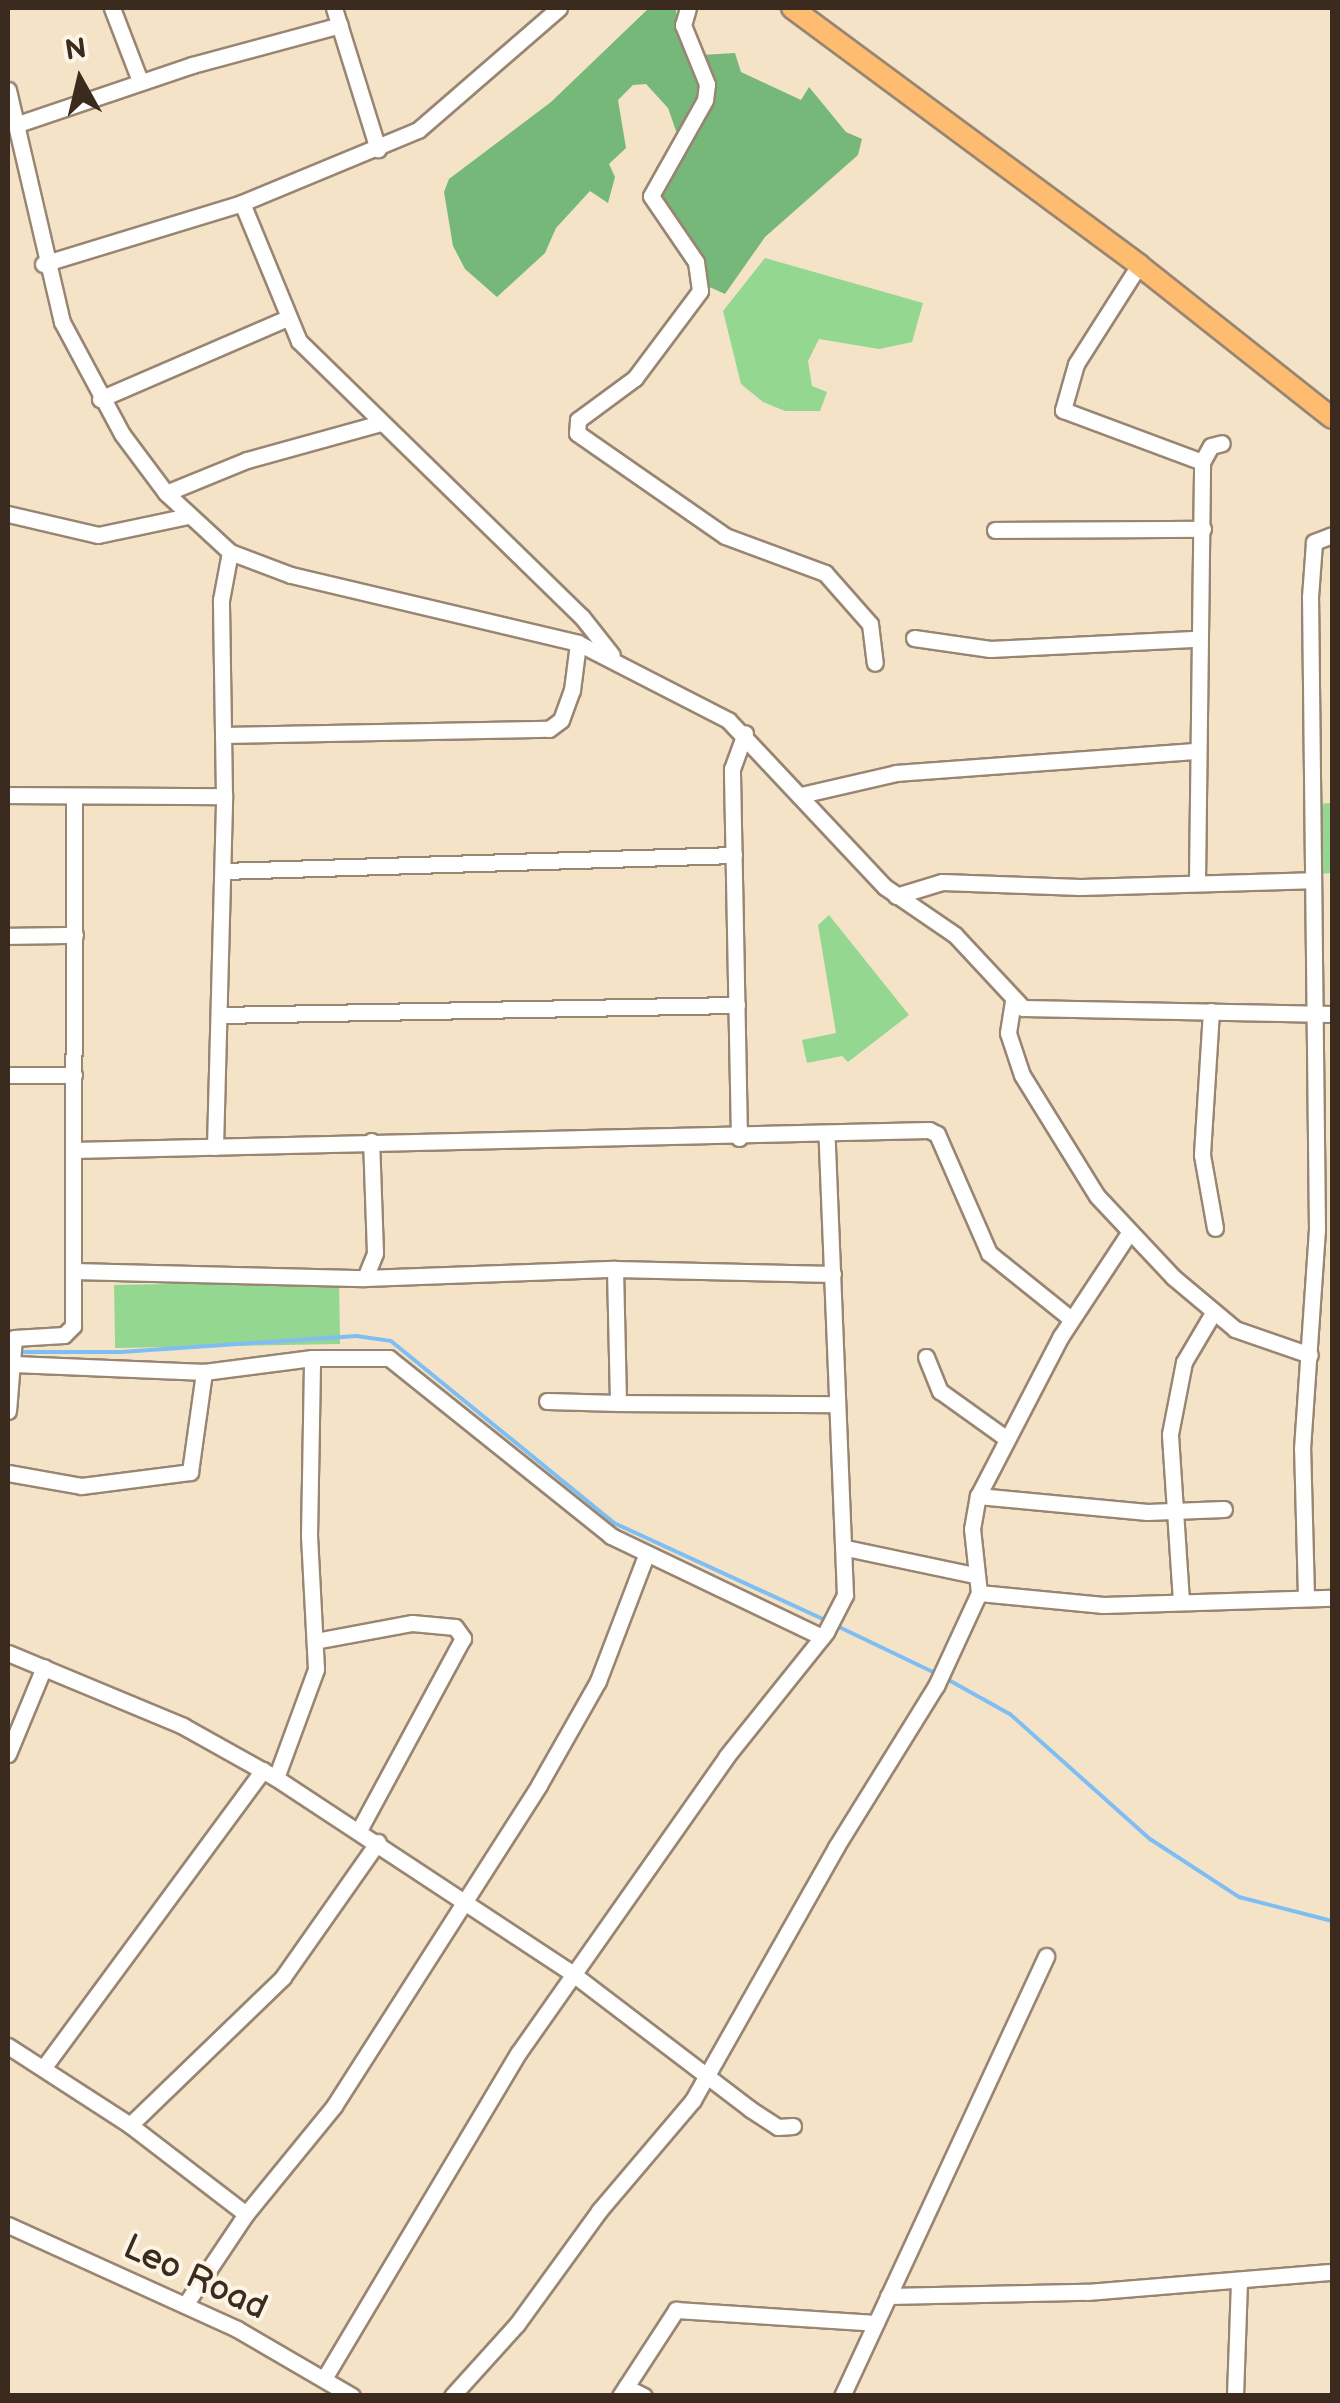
<!DOCTYPE html>
<style>
body{margin:0}
#map{position:relative;width:1340px;height:2403px;overflow:hidden;background:#f5e3c8;font-family:"Balsamiq Sans",sans-serif}
div>[style]{position:absolute}
.green>*{inset:0;background:#93d790;transform-origin:0 0}
.forest>*{inset:0;background:#76b87a}
.stream>*{height:4px;margin:-2px;padding:0 2px;transform-origin:2px;border-radius:2px;background:#7fbef3}
.roads{filter:drop-shadow(2px 0 #988673) drop-shadow(-2px 0 #988673) drop-shadow(0 2px #988673) drop-shadow(0 -2px #988673)}
.minor>*{height:15px;margin:-7.5px;padding:0 7.5px;transform-origin:7.5px;border-radius:7.5px;background:#fff}
.major>*{height:20px;margin:-10px;padding:0 10px;transform-origin:10px;border-radius:10px;background:#febc70}
span{translate:-50% -50%;white-space:nowrap;text-align:center;line-height:1.15;-webkit-text-stroke:8px #fcf5e5;paint-order:stroke}
.street-label{font-size:35px;color:#3b2a1e}
.frame{position:absolute;inset:0;border:10px solid #3b2a1e;pointer-events:none}
.north{position:absolute;left:30px;top:30px;width:100px;height:100px;-webkit-text-stroke:8px #fcf5e5;paint-order:stroke;rotate:352deg;font-size:28px;font-weight:700;line-height:40px;text-align:center;color:#3b2a1e}
.north::after{content:'';display:block;margin:auto;width:35px;height:45px;background:#3b2a1e;clip-path:polygon(50% 0,100% 100%,50% 72%,0 100%)}
</style>
<div id="map">
<div class="green">
<div style="clip-path:polygon(765px 258px,923px 303px,912px 342px,879px 349px,819px 339px,808px 361px,812px 386px,827px 392px,820px 411px,785px 411px,763px 402px,741px 384px,723px 311px)"></div>
<div style="clip-path:polygon(1332px 803px,1332px 873px,1318px 874px,1314px 804px)"></div>
<div style="clip-path:polygon(829px 915px,909px 1015px,848px 1062px,842px 1056px,807px 1063px,802px 1040px,836px 1033px,818px 925px)"></div>
<div style="left:339px;top:1281px;width:63px;height:225px;rotate:89deg"></div>
</div>
<div class="forest">
<div style="clip-path:polygon(649px 8px,676px 8px,677px 21px,701px 55px,735px 53px,741px 72px,801px 100px,809px 87px,846px 132px,862px 139px,858px 155px,765px 237px,725px 294px,696px 281px,689px 248px,656px 194px,665px 184px,656px 167px,669px 154px,685px 157px,668px 108px,646px 84px,633px 85px,618px 100px,626px 148px,609px 164px,615px 177px,608px 203px,590px 191px,556px 228px,545px 253px,497px 297px,465px 269px,453px 246px,444px 192px,449px 179px,551px 102px)"></div>
</div>
<div class="stream">
<div style="left:20px;top:1352px;width:101px"></div>
<div style="left:121px;top:1352px;width:236px;rotate:-3.9deg"></div>
<div style="left:356px;top:1336px;width:35px;rotate:8deg"></div>
<div style="left:391px;top:1341px;width:288px;rotate:39.2deg"></div>
<div style="left:614px;top:1523px;width:237px;rotate:24.7deg"></div>
<div style="left:837px;top:1626px;width:111px;rotate:25.6deg"></div>
<div style="left:945px;top:1678px;width:74px;rotate:29deg"></div>
<div style="left:1010px;top:1714px;width:188px;rotate:41.8deg"></div>
<div style="left:1150px;top:1839px;width:106px;rotate:33.1deg"></div>
<div style="left:1239px;top:1897px;width:96px;rotate:14.5deg"></div>
</div>
<div class="roads">
<div class="minor">
<div style="left:112px;top:8px;width:78px;rotate:69deg"></div>
<div style="left:334px;top:8px;width:148px;rotate:72.7deg"></div>
<div style="left:559px;top:8px;width:186px;rotate:139.1deg"></div>
<div style="left:418px;top:130px;width:191px;rotate:157.5deg"></div>
<div style="left:242px;top:203px;width:149px;rotate:67.6deg"></div>
<div style="left:299px;top:341px;width:395px;rotate:44.3deg"></div>
<div style="left:582px;top:617px;width:48px;rotate:51.7deg"></div>
<div style="left:688px;top:8px;width:18px;rotate:106deg"></div>
<div style="left:683px;top:25px;width:64px;rotate:67.9deg"></div>
<div style="left:707px;top:84px;width:16px;rotate:97deg"></div>
<div style="left:705px;top:100px;width:110px;rotate:119.4deg"></div>
<div style="left:651px;top:196px;width:80px;rotate:55.7deg"></div>
<div style="left:696px;top:262px;width:29px;rotate:82deg"></div>
<div style="left:700px;top:291px;width:109px;rotate:126.8deg"></div>
<div style="left:635px;top:378px;width:71px;rotate:143.6deg"></div>
<div style="left:578px;top:420px;width:13px;rotate:94deg"></div>
<div style="left:577px;top:433px;width:180px;rotate:34.8deg"></div>
<div style="left:725px;top:536px;width:107px;rotate:20.3deg"></div>
<div style="left:825px;top:573px;width:68px;rotate:48.6deg"></div>
<div style="left:870px;top:624px;width:39px;rotate:83deg"></div>
<div style="left:8px;top:90px;width:238px;rotate:76.9deg"></div>
<div style="left:62px;top:322px;width:127px;rotate:61.8deg"></div>
<div style="left:122px;top:434px;width:74px;rotate:53.3deg"></div>
<div style="left:166px;top:493px;width:87px;rotate:42.7deg"></div>
<div style="left:230px;top:552px;width:65px;rotate:20.7deg"></div>
<div style="left:291px;top:575px;width:295px;rotate:13.3deg"></div>
<div style="left:578px;top:643px;width:169px;rotate:27.2deg"></div>
<div style="left:728px;top:720px;width:229px;rotate:46.8deg"></div>
<div style="left:885px;top:887px;width:85px;rotate:34.4deg"></div>
<div style="left:955px;top:935px;width:100px;rotate:47deg"></div>
<div style="left:1023px;top:1008px;width:309px;rotate:1.1deg"></div>
<div style="left:15px;top:125px;width:187px;rotate:-18.7deg"></div>
<div style="left:192px;top:65px;width:153px;rotate:-15.1deg"></div>
<div style="left:43px;top:264px;width:208px;rotate:-17deg"></div>
<div style="left:1139px;top:265px;width:117px;rotate:122.5deg"></div>
<div style="left:1076px;top:364px;width:48px;rotate:105.8deg"></div>
<div style="left:1063px;top:410px;width:148px;rotate:20.5deg"></div>
<div style="left:100px;top:399px;width:202px;rotate:-23.4deg"></div>
<div style="left:166px;top:493px;width:87px;rotate:-22.2deg"></div>
<div style="left:247px;top:460px;width:135px;rotate:-15.5deg"></div>
<div style="left:8px;top:514px;width:92px;rotate:13.1deg"></div>
<div style="left:98px;top:535px;width:92px;rotate:-11.9deg"></div>
<div style="left:995px;top:530px;width:208px;rotate:-0.3deg"></div>
<div style="left:914px;top:638px;width:77px;rotate:8.2deg"></div>
<div style="left:990px;top:649px;width:208px;rotate:-2.8deg"></div>
<div style="left:223px;top:735px;width:326px;rotate:-1.1deg"></div>
<div style="left:549px;top:729px;width:15px;rotate:-37deg"></div>
<div style="left:561px;top:720px;width:32px;rotate:-70deg"></div>
<div style="left:572px;top:690px;width:47px;rotate:-82.7deg"></div>
<div style="left:8px;top:795px;width:216px;rotate:0.3deg"></div>
<div style="left:224px;top:796px;width:196px;rotate:-90.9deg"></div>
<div style="left:221px;top:600px;width:49px;rotate:-79.4deg"></div>
<div style="left:801px;top:795px;width:98px;rotate:-13deg"></div>
<div style="left:896px;top:773px;width:302px;rotate:-4.2deg"></div>
<div style="left:223px;top:871px;width:511px;rotate:-1.79deg"></div>
<div style="left:1197px;top:881px;width:419px;rotate:-89.3deg"></div>
<div style="left:1202px;top:462px;width:18px;rotate:-61deg"></div>
<div style="left:1211px;top:446px;width:11px;rotate:-15deg"></div>
<div style="left:896px;top:896px;width:48px;rotate:-16.9deg"></div>
<div style="left:942px;top:882px;width:138px;rotate:2.1deg"></div>
<div style="left:1080px;top:887px;width:232px;rotate:-1.7deg"></div>
<div style="left:8px;top:936px;width:67px;rotate:-0.9deg"></div>
<div style="left:1013px;top:1001px;width:32px;rotate:99deg"></div>
<div style="left:1008px;top:1033px;width:44px;rotate:71.6deg"></div>
<div style="left:1022px;top:1075px;width:142px;rotate:58.2deg"></div>
<div style="left:1097px;top:1196px;width:111px;rotate:46.8deg"></div>
<div style="left:1173px;top:1277px;width:81px;rotate:40deg"></div>
<div style="left:1235px;top:1329px;width:79px;rotate:19.1deg"></div>
<div style="left:1211px;top:1011px;width:144px;rotate:93.6deg"></div>
<div style="left:1202px;top:1155px;width:74px;rotate:79.9deg"></div>
<div style="left:219px;top:1015px;width:518px;rotate:-1.11deg"></div>
<div style="left:8px;top:1075px;width:66px"></div>
<div style="left:739px;top:1138px;width:369px;rotate:-91.1deg"></div>
<div style="left:732px;top:769px;width:38px;rotate:-70deg"></div>
<div style="left:215px;top:1147px;width:351px;rotate:-88.5deg"></div>
<div style="left:73px;top:1150px;width:856px;rotate:-1.34deg"></div>
<div style="left:929px;top:1130px;width:9px;rotate:27deg"></div>
<div style="left:937px;top:1134px;width:130px;rotate:66.4deg"></div>
<div style="left:989px;top:1253px;width:105px;rotate:38.8deg"></div>
<div style="left:615px;top:1269px;width:134px;rotate:88.7deg"></div>
<div style="left:618px;top:1403px;width:218px;rotate:0.3deg"></div>
<div style="left:73px;top:1271px;width:292px;rotate:1.4deg"></div>
<div style="left:365px;top:1278px;width:250px;rotate:-2.1deg"></div>
<div style="left:615px;top:1269px;width:218px;rotate:1.3deg"></div>
<div style="left:365px;top:1278px;width:27px;rotate:-68deg"></div>
<div style="left:375px;top:1253px;width:112px;rotate:-92deg"></div>
<div style="left:926px;top:1357px;width:37px;rotate:68deg"></div>
<div style="left:940px;top:1391px;width:82px;rotate:35.6deg"></div>
<div style="left:204px;top:1372px;width:109px;rotate:-7.4deg"></div>
<div style="left:312px;top:1358px;width:77px"></div>
<div style="left:389px;top:1358px;width:285px;rotate:38.7deg"></div>
<div style="left:611px;top:1536px;width:234px;rotate:25.6deg"></div>
<div style="left:547px;top:1401px;width:71px;rotate:1.6deg"></div>
<div style="left:8px;top:1411px;width:73px;rotate:-85.3deg"></div>
<div style="left:14px;top:1338px;width:50px;rotate:-3.4deg"></div>
<div style="left:64px;top:1335px;width:13px;rotate:-45deg"></div>
<div style="left:73px;top:1326px;width:529px;rotate:-89.89deg"></div>
<div style="left:8px;top:1473px;width:74px;rotate:10.1deg"></div>
<div style="left:81px;top:1486px;width:110px;rotate:-7.3deg"></div>
<div style="left:190px;top:1472px;width:101px;rotate:-82deg"></div>
<div style="left:204px;top:1372px;width:189px;rotate:-177.6deg"></div>
<div style="left:978px;top:1496px;width:170px;rotate:5.4deg"></div>
<div style="left:1147px;top:1512px;width:77px;rotate:-2.2deg"></div>
<div style="left:846px;top:1548px;width:131px;rotate:11.9deg"></div>
<div style="left:979px;top:1593px;width:125px;rotate:5.5deg"></div>
<div style="left:1103px;top:1605px;width:229px;rotate:-1.8deg"></div>
<div style="left:1306px;top:1597px;width:148px;rotate:-91.5deg"></div>
<div style="left:1302px;top:1449px;width:220px;rotate:-86.1deg"></div>
<div style="left:1317px;top:1230px;width:633px;rotate:-90.63deg"></div>
<div style="left:1310px;top:597px;width:55px;rotate:-85.8deg"></div>
<div style="left:1314px;top:542px;width:19px;rotate:-21deg"></div>
<div style="left:1181px;top:1601px;width:167px;rotate:-93.8deg"></div>
<div style="left:1170px;top:1434px;width:73px;rotate:-79deg"></div>
<div style="left:1184px;top:1362px;width:57px;rotate:-59.4deg"></div>
<div style="left:315px;top:1641px;width:99px;rotate:-10.5deg"></div>
<div style="left:412px;top:1623px;width:43px;rotate:5.3deg"></div>
<div style="left:455px;top:1627px;width:14px;rotate:54deg"></div>
<div style="left:463px;top:1638px;width:218px;rotate:118.4deg"></div>
<div style="left:8px;top:1653px;width:190px;rotate:22.6deg"></div>
<div style="left:183px;top:1726px;width:107px;rotate:29.2deg"></div>
<div style="left:276px;top:1778px;width:356px;rotate:33.4deg"></div>
<div style="left:573px;top:1974px;width:223px;rotate:37.3deg"></div>
<div style="left:750px;top:2109px;width:33px;rotate:33deg"></div>
<div style="left:778px;top:2127px;width:15px;rotate:-4deg"></div>
<div style="left:8px;top:1754px;width:94px;rotate:-67.5deg"></div>
<div style="left:276px;top:1778px;width:116px;rotate:-69.8deg"></div>
<div style="left:316px;top:1669px;width:133px;rotate:-93deg"></div>
<div style="left:309px;top:1536px;width:178px;rotate:-89deg"></div>
<div style="left:8px;top:2046px;width:145px;rotate:32.9deg"></div>
<div style="left:130px;top:2125px;width:146px;rotate:37.5deg"></div>
<div style="left:44px;top:2067px;width:369px;rotate:-53.6deg"></div>
<div style="left:130px;top:2125px;width:213px;rotate:-44deg"></div>
<div style="left:283px;top:1977px;width:165px;rotate:-54.9deg"></div>
<div style="left:8px;top:2225px;width:252px;rotate:24.4deg"></div>
<div style="left:237px;top:2329px;width:133px;rotate:30.2deg"></div>
<div style="left:888px;top:2296px;width:199px;rotate:-1.2deg"></div>
<div style="left:1087px;top:2292px;width:246px;rotate:-4.7deg"></div>
<div style="left:185px;top:2305px;width:110px;rotate:-56.2deg"></div>
<div style="left:246px;top:2214px;width:139px;rotate:-50.8deg"></div>
<div style="left:334px;top:2106px;width:381px;rotate:-57.4deg"></div>
<div style="left:539px;top:1785px;width:120px;rotate:-60.4deg"></div>
<div style="left:598px;top:1681px;width:135px;rotate:-69.1deg"></div>
<div style="left:325px;top:2377px;width:378px;rotate:-59.2deg"></div>
<div style="left:519px;top:2052px;width:360px;rotate:-54.9deg"></div>
<div style="left:726px;top:1757px;width:160px;rotate:-51.3deg"></div>
<div style="left:826px;top:1632px;width:42px;rotate:-62.8deg"></div>
<div style="left:845px;top:1595px;width:458px;rotate:-92.3deg"></div>
<div style="left:626px;top:2387px;width:20px;rotate:27deg"></div>
<div style="left:452px;top:2396px;width:97px;rotate:-47.9deg"></div>
<div style="left:517px;top:2324px;width:140px;rotate:-54deg"></div>
<div style="left:599px;top:2211px;width:145px;rotate:-49.7deg"></div>
<div style="left:693px;top:2100px;width:291px;rotate:-60.5deg"></div>
<div style="left:836px;top:1847px;width:190px;rotate:-58.2deg"></div>
<div style="left:936px;top:1686px;width:102px;rotate:-65.2deg"></div>
<div style="left:979px;top:1593px;width:64px;rotate:-96.2deg"></div>
<div style="left:972px;top:1529px;width:34px;rotate:-80deg"></div>
<div style="left:978px;top:1496px;width:180px;rotate:-62.6deg"></div>
<div style="left:1061px;top:1336px;width:123px;rotate:-56.6deg"></div>
<div style="left:620px;top:2396px;width:103px;rotate:-56.9deg"></div>
<div style="left:676px;top:2310px;width:200px;rotate:3.7deg"></div>
<div style="left:842px;top:2396px;width:485px;rotate:-65.1deg"></div>
<div style="left:1235px;top:2396px;width:116px;rotate:-88deg"></div>
</div>
<div class="major">
<div style="left:792px;top:8px;width:432px;rotate:36.5deg"></div>
<div style="left:1139px;top:265px;width:246px;rotate:38.4deg"></div>
</div>
</div>
<div class="street-label">
<span style="left:195px;top:2278px;rotate:25deg">Leo Road</span>
</div>
<div class="frame"></div>
<div class="north">N</div>
</div>
